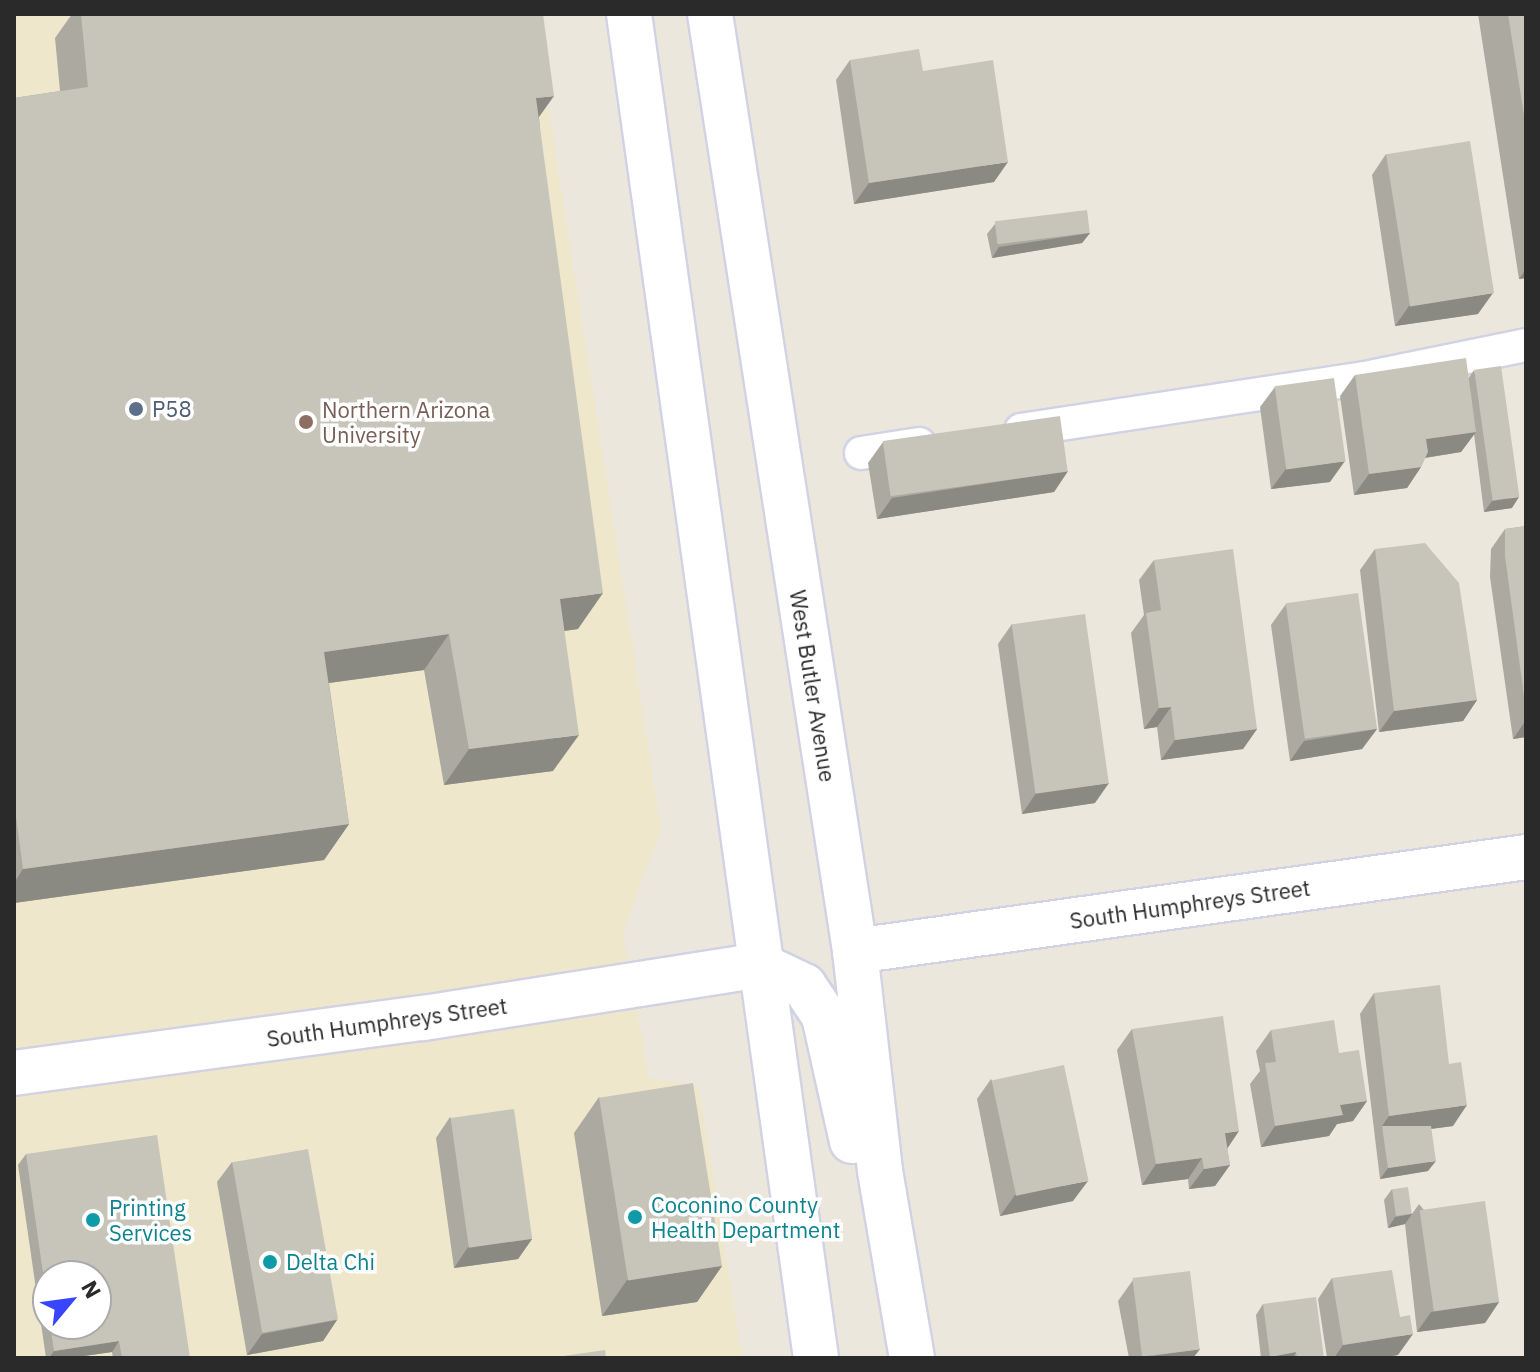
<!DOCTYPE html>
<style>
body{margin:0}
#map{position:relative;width:1540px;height:1372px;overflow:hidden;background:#ece7dc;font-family:"IBM Plex Sans",sans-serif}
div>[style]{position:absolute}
.education>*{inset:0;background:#eee7cb}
.roads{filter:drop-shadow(2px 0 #d1d2e3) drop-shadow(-2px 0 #d1d2e3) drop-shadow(0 2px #d1d2e3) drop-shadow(0 -2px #d1d2e3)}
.service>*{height:32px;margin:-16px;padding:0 16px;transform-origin:16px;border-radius:16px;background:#fff}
.minor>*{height:44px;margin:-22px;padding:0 22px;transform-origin:22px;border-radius:22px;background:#fff}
.secondary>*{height:44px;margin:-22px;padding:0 22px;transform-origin:22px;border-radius:22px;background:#fff}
.wall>*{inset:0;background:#aba9a0}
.shaded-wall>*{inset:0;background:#8b8a82}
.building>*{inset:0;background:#c7c5ba;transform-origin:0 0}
.dots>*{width:22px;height:22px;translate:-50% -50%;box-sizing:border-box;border:4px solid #fff;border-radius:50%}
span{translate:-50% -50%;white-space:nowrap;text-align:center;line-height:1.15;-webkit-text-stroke:7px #fff;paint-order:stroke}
.service-label{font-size:22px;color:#4e5e75}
.left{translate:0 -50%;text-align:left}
.education-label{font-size:22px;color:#785e54}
.street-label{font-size:22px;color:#2a2a2a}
.culture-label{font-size:22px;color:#0d838f}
.frame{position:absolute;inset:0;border:16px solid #2a2a2a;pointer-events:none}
.north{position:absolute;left:32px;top:1260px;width:80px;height:80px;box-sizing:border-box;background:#fff;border:2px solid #aaa;border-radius:50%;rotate:61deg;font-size:22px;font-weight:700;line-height:32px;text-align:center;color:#2a2a2a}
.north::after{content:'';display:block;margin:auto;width:28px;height:36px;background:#3845fd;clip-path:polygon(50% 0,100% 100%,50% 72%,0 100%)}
</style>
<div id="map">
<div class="education">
<div style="clip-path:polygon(evenodd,14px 14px,534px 14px,661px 829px,623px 933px,649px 1078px,699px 1086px,742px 1358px,14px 1358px,14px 14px,48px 1276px,96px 1276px,96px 1324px,48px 1324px,48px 1276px)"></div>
</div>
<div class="roads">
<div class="service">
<div style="left:1021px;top:430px;width:343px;rotate:-8.6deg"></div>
<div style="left:1360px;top:379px;width:169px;rotate:-11.6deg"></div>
<div style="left:861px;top:453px;width:59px;rotate:-8.8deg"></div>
</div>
<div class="minor">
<div style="left:855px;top:951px;width:678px;rotate:-7.97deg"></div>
<div style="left:14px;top:1073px;width:413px;rotate:-7.7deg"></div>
<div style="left:423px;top:1018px;width:341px;rotate:-8.9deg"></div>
</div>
<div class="secondary">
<div style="left:629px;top:14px;width:1357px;rotate:82.08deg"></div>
<div style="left:710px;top:14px;width:948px;rotate:81.2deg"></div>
<div style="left:855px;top:951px;width:221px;rotate:83.5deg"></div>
<div style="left:880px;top:1171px;width:190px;rotate:80.3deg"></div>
<div style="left:760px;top:965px;width:49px;rotate:25.5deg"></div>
<div style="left:804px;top:986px;width:36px;rotate:56deg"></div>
<div style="left:824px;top:1016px;width:128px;rotate:77.4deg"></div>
</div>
</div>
<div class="wall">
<div style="clip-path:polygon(72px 14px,543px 14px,539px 117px,578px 629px,564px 631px,553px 771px,444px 785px,424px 670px,329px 683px,349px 824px,324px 860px,14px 903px,14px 98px,60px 91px,55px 38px)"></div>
<div style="clip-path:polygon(1478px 14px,1526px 14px,1526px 278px,1519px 279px)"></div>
<div style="clip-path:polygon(850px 60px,923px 71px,994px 182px,854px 204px,836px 80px)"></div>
<div style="clip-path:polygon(1386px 154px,1478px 314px,1395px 326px,1372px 175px)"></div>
<div style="clip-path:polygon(995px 224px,1090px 233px,1082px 243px,992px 258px,987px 234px)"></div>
<div style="clip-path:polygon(1474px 370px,1512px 508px,1484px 512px,1474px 434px,1461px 452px,1425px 458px,1421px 467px,1407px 488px,1354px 495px,1340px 396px,1355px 375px,1468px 379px)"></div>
<div style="clip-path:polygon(1275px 387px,1330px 482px,1271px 489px,1260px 407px)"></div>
<div style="clip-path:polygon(883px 442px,1068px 471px,1054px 492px,877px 519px,868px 463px)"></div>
<div style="clip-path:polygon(1526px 526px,1526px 737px,1513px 739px,1490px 577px,1491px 549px,1505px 529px)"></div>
<div style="clip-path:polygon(1375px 549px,1477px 700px,1463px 721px,1379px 732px,1360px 570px)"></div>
<div style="clip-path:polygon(1154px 560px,1257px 729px,1243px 749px,1161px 760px,1157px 727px,1144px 729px,1131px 633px,1144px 615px,1139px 580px)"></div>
<div style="clip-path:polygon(1286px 604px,1377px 729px,1362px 749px,1290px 761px,1271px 625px)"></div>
<div style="clip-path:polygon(1012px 624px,1095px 803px,1022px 814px,998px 644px)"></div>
<div style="clip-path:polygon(1374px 993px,1453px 1126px,1431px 1129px,1428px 1171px,1380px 1179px,1360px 1014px)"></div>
<div style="clip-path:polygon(1132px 1029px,1227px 1148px,1230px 1165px,1215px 1186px,1189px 1189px,1188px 1179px,1142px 1185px,1117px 1050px)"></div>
<div style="clip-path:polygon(1271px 1030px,1339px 1053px,1367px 1101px,1353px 1121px,1337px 1124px,1329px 1136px,1261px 1147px,1250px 1084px,1260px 1071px,1256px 1051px)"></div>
<div style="clip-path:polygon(991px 1079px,1073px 1201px,1000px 1216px,977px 1099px)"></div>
<div style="clip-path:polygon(599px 1097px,722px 1266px,697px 1302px,602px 1316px,574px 1133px)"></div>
<div style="clip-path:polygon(450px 1117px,532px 1239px,518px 1259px,454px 1268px,436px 1138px)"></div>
<div style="clip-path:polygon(evenodd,26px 1154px,190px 1358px,113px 1358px,112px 1352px,70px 1358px,46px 1358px,18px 1165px,26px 1154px,48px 1276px,96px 1324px,48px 1324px,48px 1276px)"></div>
<div style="clip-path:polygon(232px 1162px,337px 1320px,323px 1341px,247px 1355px,217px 1182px)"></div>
<div style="clip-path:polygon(1392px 1189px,1412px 1214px,1419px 1204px,1499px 1302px,1485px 1323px,1417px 1332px,1405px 1224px,1388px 1228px,1384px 1200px)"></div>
<div style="clip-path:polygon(1332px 1278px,1400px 1317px,1398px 1355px,1379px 1358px,1327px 1358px,1318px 1299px)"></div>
<div style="clip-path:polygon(1133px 1280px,1200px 1349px,1193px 1358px,1129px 1358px,1118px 1301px)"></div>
<div style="clip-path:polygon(1263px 1304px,1324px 1358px,1261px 1358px,1256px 1315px)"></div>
</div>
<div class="shaded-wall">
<div style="clip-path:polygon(554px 96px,529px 131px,536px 98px)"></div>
<div style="clip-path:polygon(1008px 162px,994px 182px,854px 204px,869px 183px)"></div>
<div style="clip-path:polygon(1090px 233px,1082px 243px,992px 258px,999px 247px)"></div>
<div style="clip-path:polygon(1526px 269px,1526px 278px,1519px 279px)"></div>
<div style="clip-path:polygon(1493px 293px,1478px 314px,1395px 326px,1409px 306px)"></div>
<div style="clip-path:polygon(1476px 432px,1461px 452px,1411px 460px,1426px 439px)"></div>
<div style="clip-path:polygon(1345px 461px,1330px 482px,1271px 489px,1286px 469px)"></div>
<div style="clip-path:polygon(1421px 467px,1407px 488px,1354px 495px,1369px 474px)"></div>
<div style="clip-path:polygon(1068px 471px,1054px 492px,877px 519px,892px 498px)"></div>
<div style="clip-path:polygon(1519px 497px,1512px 508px,1484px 512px,1492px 501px)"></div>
<div style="clip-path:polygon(603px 593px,578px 629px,535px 635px,560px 599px)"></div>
<div style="clip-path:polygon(449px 634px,424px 670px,299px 687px,324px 652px)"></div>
<div style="clip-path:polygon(1477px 700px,1463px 721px,1379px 732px,1394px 711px)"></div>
<div style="clip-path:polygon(1171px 707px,1157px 727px,1144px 729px,1159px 708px)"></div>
<div style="clip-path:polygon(1526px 720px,1526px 737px,1513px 739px)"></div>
<div style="clip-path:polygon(1257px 729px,1243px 749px,1161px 760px,1175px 740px)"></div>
<div style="clip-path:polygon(1377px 729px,1362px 749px,1290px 761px,1304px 741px)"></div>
<div style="clip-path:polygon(579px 735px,553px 771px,444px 785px,469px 749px)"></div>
<div style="clip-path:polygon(1109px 783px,1095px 803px,1022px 814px,1036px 793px)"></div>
<div style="clip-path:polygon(349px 824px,324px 860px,14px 903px,14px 883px,23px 869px)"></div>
<div style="clip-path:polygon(1367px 1101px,1353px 1121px,1337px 1124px,1329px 1136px,1261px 1147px,1275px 1126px,1340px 1105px)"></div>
<div style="clip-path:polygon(1467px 1105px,1453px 1126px,1384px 1135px,1382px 1126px,1389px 1116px)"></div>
<div style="clip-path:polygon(1239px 1131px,1225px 1152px,1225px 1133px)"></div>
<div style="clip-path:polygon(1202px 1158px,1188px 1179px,1142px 1185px,1156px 1164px)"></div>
<div style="clip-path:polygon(1436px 1161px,1428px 1171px,1380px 1179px,1388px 1168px)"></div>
<div style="clip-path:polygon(1230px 1165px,1215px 1186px,1189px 1189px,1204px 1169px)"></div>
<div style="clip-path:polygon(1088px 1181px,1073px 1201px,1000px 1216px,1015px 1195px)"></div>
<div style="clip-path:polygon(1412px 1214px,1405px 1224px,1388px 1228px,1395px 1217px)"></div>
<div style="clip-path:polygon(532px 1239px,518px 1259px,454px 1268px,468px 1247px)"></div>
<div style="clip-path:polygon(722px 1266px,697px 1302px,602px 1316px,627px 1280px)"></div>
<div style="clip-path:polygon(1499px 1302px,1485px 1323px,1417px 1332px,1431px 1312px)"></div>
<div style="clip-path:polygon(337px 1320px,323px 1341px,247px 1355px,262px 1334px)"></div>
<div style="clip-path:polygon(1413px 1334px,1398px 1355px,1379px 1358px,1334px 1358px,1343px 1345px)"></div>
<div style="clip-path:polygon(119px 1341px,112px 1352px,70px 1358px,49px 1358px,54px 1351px)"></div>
<div style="clip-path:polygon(1200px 1349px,1193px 1358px,1146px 1358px,1146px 1357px)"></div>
<div style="clip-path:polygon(1296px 1352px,1293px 1358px,1269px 1358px,1270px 1357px)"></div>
</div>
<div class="building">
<div style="clip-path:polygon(81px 14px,543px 14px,554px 96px,536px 98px,603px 593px,560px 599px,579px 735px,469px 749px,449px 634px,324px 652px,349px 824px,23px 869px,14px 802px,14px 98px,88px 87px)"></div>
<div style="clip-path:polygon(1508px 14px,1526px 14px,1526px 128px)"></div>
<div style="clip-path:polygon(919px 49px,923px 71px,993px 60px,1008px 162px,869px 183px,850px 60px)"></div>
<div style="left:1470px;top:141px;width:154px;height:85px;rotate:81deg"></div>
<div style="left:1087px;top:210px;width:23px;height:93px;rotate:83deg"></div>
<div style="clip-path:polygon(1466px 358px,1476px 432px,1426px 439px,1428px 452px,1421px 467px,1369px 474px,1355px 375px)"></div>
<div style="left:1501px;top:366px;width:132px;height:27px;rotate:82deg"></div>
<div style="left:1334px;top:378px;width:84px;height:60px;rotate:82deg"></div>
<div style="left:1060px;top:416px;width:56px;height:179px;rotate:82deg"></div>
<div style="clip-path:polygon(1526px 526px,1526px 711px,1505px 556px,1505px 529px)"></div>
<div style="clip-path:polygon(1425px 543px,1459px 583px,1477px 700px,1394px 711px,1375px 549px)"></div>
<div style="clip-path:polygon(1233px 549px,1257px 729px,1175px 740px,1171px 707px,1159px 708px,1146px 613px,1161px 610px,1154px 560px)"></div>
<div style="left:1358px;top:593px;width:137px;height:73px;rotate:82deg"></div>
<div style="left:1085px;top:614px;width:171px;height:74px;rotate:82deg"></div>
<div style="clip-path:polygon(1440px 985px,1449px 1064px,1461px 1062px,1467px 1105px,1389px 1116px,1374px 993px)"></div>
<div style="clip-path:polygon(1223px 1016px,1239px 1131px,1225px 1133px,1230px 1165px,1204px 1169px,1202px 1158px,1156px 1164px,1132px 1029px)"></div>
<div style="clip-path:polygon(1334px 1020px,1339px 1053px,1359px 1050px,1367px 1101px,1340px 1105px,1343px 1115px,1275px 1126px,1265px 1063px,1276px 1062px,1271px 1030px)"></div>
<div style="left:1064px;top:1065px;width:118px;height:74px;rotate:78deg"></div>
<div style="left:693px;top:1083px;width:185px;height:95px;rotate:81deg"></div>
<div style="left:514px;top:1109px;width:131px;height:64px;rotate:82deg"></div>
<div style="clip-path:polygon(1382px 1126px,1431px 1126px,1436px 1161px,1388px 1168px)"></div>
<div style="clip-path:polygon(157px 1135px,190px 1358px,122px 1358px,119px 1341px,54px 1351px,50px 1324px,96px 1324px,96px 1276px,48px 1276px,48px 1308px,26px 1154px)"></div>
<div style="left:308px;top:1149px;width:173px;height:77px;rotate:80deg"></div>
<div style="left:1408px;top:1187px;width:27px;height:16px;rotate:82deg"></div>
<div style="left:1485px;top:1201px;width:102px;height:66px;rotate:82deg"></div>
<div style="clip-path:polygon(1392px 1270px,1400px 1317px,1410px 1315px,1413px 1334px,1343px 1345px,1332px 1278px)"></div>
<div style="left:1190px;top:1271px;width:79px;height:58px;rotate:83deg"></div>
<div style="clip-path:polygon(1316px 1297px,1324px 1358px,1297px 1358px,1296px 1352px,1270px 1357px,1263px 1304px)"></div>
<div style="clip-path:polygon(605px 1350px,606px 1358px,550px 1358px)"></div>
</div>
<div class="dots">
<div style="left:136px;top:409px;background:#5c6f8a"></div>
<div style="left:306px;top:422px;background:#8d6e63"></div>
<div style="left:635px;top:1217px;background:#0f9aa8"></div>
<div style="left:93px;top:1220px;background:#0f9aa8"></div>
<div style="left:270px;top:1262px;background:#0f9aa8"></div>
</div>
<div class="service-label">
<span class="left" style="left:152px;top:409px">P58</span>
</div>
<div class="education-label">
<span class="left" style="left:322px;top:422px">Northern Arizona<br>University</span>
</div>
<div class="street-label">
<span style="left:813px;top:686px;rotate:81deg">West Butler Avenue</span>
<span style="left:1190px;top:904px;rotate:-8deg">South Humphreys Street</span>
<span style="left:387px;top:1022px;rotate:-8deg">South Humphreys Street</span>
</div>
<div class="culture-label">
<span class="left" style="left:651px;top:1217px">Coconino County<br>Health Department</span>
<span class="left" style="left:109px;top:1220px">Printing<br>Services</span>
<span class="left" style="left:286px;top:1262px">Delta Chi</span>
</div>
<div class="frame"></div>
<div class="north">N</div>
</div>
